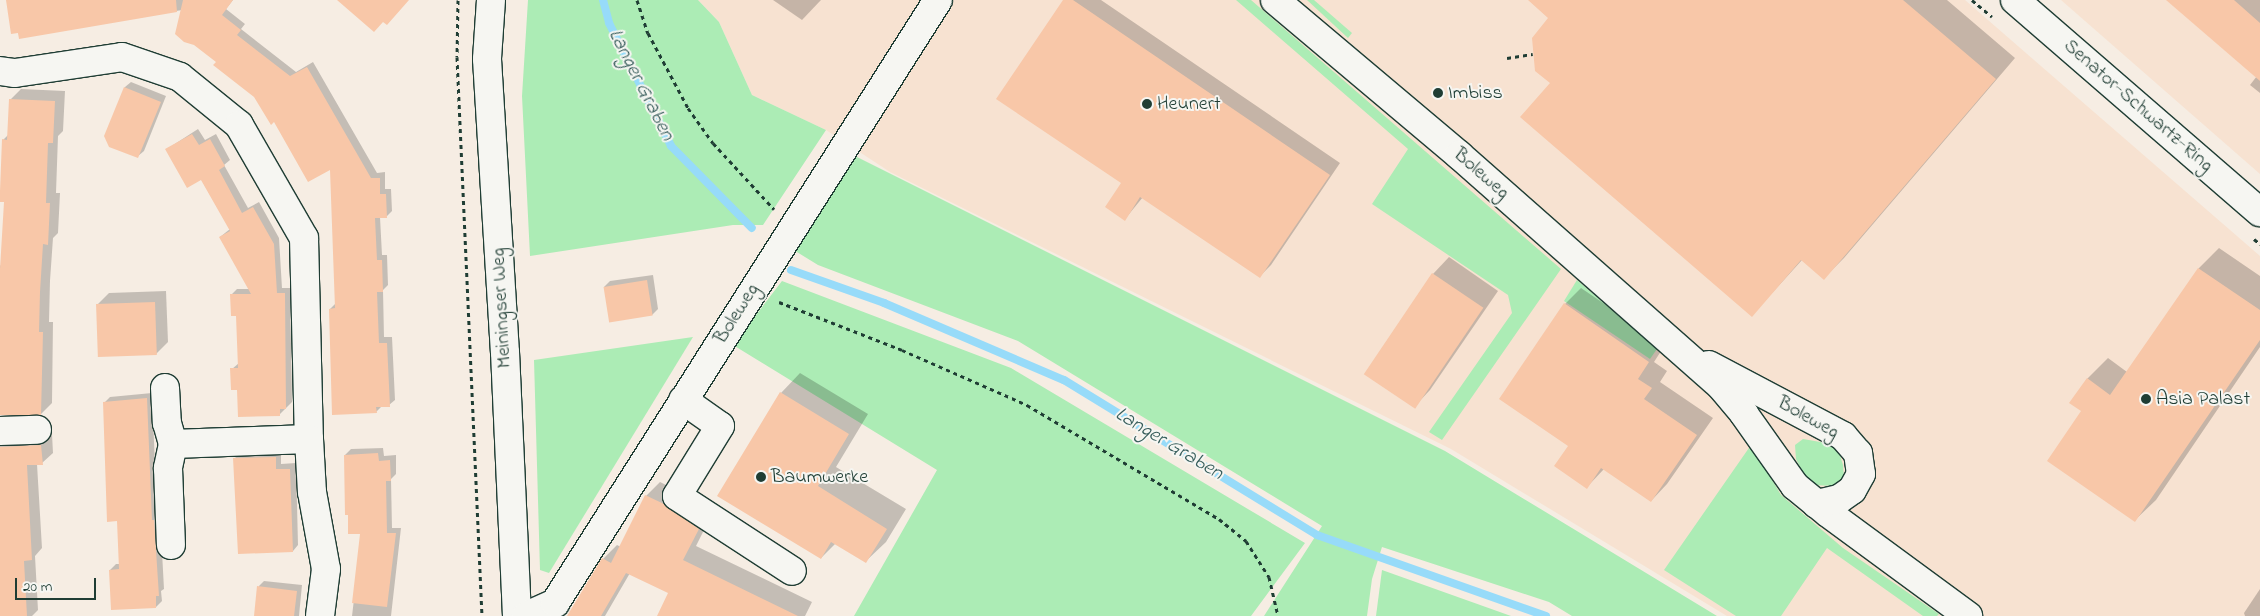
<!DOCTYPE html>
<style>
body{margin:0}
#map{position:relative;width:2260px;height:616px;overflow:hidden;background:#f6ede3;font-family:"Indie Flower",sans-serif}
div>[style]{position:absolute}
.built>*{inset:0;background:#f7e2d1}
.green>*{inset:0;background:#acecb5}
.shadow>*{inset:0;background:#0003}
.stream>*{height:8px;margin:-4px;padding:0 4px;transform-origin:4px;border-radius:4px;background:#97dbf9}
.building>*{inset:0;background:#f8c7a8;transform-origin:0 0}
.path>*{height:3px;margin-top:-1.5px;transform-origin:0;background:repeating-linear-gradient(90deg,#1f3d34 0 4px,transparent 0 8px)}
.roads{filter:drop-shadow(1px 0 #1f3d34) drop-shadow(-1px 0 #1f3d34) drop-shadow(0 1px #1f3d34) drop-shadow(0 -1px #1f3d34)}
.minor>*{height:28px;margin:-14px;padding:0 14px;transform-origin:14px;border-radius:14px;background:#f6f6f2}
.major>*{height:28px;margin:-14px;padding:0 14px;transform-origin:14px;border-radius:14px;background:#f6f6f2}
.dots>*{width:14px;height:14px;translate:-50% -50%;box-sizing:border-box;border:2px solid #f6f6f2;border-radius:50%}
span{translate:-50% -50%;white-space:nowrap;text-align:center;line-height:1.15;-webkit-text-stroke:4px #f6f6f2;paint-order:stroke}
.poi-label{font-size:20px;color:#1f3d34}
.left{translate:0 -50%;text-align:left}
.street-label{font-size:20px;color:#1f3d34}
.water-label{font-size:21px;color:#375d5b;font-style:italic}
.scale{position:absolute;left:15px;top:578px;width:81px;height:22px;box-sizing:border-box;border:2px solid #1f3d34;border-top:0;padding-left:6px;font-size:15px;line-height:18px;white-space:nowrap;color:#1f3d34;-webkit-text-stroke:4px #f6f6f2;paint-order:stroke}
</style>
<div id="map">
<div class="built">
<div style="clip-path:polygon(698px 0,1965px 0,2260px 256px,2260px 616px,1727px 616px,1451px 449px,890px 172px,826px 130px,752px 95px,719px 22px)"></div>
<div style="clip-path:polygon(2061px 0,2260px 0,2260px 174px)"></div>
</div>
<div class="green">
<div style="clip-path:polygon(528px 0,698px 0,719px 22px,752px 95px,826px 130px,763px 225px,733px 225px,530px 256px,522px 96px)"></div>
<div style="clip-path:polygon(1236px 0,1251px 0,1561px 269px,1442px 440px,1429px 432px,1512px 313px,1508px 295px,1372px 204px,1408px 149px)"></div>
<div style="clip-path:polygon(1307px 0,1314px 0,1352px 33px,1348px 38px)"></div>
<div style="clip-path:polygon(855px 156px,1445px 451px,1717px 616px,1572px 616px,1549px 602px,1382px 547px,1372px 579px,1367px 616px,1264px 616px,1322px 526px,1018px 341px,818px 265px,792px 249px)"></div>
<div style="clip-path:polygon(1577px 280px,1657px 349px,1650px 359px,1564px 301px)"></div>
<div style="clip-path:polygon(782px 281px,1011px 368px,1305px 543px,1251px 616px,854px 616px,937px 470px,733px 345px)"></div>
<div style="clip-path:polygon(693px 337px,549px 573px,540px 570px,534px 360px)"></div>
<div style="clip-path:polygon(1803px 439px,1826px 443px,1839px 452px,1843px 465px,1844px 478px,1833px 486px,1814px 485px,1804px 475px,1796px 459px,1795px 445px)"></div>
<div style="clip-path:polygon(1751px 445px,1781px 495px,1843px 548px,1939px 614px,1937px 616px,1923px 616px,1827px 548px,1781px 616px,1736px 616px,1664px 570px)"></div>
<div style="clip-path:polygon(1382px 570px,1511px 616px,1376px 616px)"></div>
</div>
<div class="shadow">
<div style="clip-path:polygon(7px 0,233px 0,226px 9px,245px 24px,241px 29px,296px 72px,313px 62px,377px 173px,385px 172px,385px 189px,391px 189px,392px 211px,387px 216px,380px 217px,382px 255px,387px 255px,388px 285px,383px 290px,384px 337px,392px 337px,395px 400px,389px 405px,382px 406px,376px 412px,330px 309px,336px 303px,332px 168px,274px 121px,255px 96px,217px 62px,182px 10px,20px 38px)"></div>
<div style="clip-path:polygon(773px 0,821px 0,802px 20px)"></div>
<div style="clip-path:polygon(1064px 0,1101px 0,1340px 163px,1271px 265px,1260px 276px,1143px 197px,1125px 219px,1122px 183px)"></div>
<div style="clip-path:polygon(1529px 0,1947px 0,2015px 58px,1844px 258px,1824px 278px,1802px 260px,1752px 315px,1552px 83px,1549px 18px)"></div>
<div style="clip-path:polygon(2168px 0,2260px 0,2260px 93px,2250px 85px,2257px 76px)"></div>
<div style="clip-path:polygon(131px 82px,166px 96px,144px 151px,138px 156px,106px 136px,125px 87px)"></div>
<div style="clip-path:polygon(21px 89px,65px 91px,63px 131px,58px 136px,56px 193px,60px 193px,58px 233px,53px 238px,50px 281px,49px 322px,53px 322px,52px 403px,41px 414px,0 414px,0 266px,2px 264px,5px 201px,3px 140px,8px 135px,10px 100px)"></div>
<div style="clip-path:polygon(198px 129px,205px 140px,216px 134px,230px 160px,224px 165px,248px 208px,259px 202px,279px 238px,282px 288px,290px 288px,292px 402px,279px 415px,238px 389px,232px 369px,239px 363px,237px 315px,231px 295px,237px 289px,250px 289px,220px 237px,230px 229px,201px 179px,167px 149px)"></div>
<div style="clip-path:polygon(2219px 248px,2260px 276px,2260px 347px,2156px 500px,2135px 520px,2083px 411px,2087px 379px,2108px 358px,2127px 372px,2199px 268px)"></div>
<div style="clip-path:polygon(1449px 257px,1498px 291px,1430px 390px,1414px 407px,1433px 274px)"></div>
<div style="clip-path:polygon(653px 275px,658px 309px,652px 315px,604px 287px,610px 281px)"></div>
<div style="clip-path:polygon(1581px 288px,1665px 345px,1654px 362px,1667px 371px,1660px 382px,1713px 418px,1667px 484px,1651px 501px,1604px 469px,1587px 487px,1570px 446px,1565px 304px)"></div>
<div style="clip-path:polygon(166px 291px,168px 342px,156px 354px,97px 305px,109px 293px)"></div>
<div style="clip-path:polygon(800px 373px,868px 414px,836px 467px,906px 509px,886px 542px,866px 561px,836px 543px,821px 558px,781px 393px)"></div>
<div style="clip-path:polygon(152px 393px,157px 514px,160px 514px,164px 589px,161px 591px,162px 601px,156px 607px,110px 570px,116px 564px,120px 564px,118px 520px,104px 403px,110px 397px)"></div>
<div style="clip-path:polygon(0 431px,12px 436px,52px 434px,53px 453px,42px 463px,37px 464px,42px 548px,35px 556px,38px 610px,32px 616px,0 616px)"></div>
<div style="clip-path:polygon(383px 448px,384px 456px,396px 455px,396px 474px,391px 479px,392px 528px,401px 528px,391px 616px,352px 616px,362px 532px,345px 455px,351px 449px)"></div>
<div style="clip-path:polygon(281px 452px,281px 464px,296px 463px,298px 545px,293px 551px,234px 459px,240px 453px)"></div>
<div style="clip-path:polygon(660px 482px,678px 491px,712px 514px,696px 546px,812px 602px,805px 616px,658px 616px,670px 592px,630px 573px,605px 616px,571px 616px,603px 559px,617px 545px,621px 547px,646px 496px)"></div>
<div style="clip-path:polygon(264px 581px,302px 585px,299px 616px,255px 616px,259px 586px)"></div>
<div style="clip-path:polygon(2260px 589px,2260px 616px,2245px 616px,2244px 613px)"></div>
</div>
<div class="stream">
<div style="left:603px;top:0;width:24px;rotate:75deg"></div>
<div style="left:609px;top:23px;width:138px;rotate:63.2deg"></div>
<div style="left:671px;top:146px;width:115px;rotate:45.4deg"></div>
<div style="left:791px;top:270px;width:99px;rotate:19.5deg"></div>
<div style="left:884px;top:303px;width:196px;rotate:23.2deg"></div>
<div style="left:1064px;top:380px;width:297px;rotate:31.5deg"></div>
<div style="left:1317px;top:535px;width:243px;rotate:19.5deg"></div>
</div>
<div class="building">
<div style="clip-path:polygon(6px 0,176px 0,177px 12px,19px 39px,18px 33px,11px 34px)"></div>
<div style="clip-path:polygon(183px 0,233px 0,222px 15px,241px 30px,237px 35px,290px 76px,307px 67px,371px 178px,380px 178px,380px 194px,386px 194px,387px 218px,375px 218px,377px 260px,382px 260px,383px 292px,377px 292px,379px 343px,387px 343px,390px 407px,376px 407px,377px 413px,332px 415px,329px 309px,335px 308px,330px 170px,308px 182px,274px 122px,271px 125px,254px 97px,213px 65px,216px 62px,194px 45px,184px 42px,175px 34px)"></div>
<div style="clip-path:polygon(337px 0,409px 0,387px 25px,383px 22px,374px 32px)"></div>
<div style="clip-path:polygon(1063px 0,1073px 0,1330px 175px,1260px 278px,1140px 197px,1125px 221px,1105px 207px,1121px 183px,996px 99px)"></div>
<div style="clip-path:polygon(1528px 0,1903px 0,1996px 79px,1824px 280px,1801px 260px,1752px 317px,1520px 117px,1550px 83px,1535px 71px,1532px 38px,1548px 18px)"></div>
<div style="clip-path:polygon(2166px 0,2234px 0,2260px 23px,2260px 81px)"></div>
<div style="clip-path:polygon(124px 87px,161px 102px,138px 158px,109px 147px,104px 136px)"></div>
<div style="clip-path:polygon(9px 99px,55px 101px,53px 143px,48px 143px,46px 203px,50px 203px,48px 245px,43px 244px,40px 292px,39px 332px,43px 332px,41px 415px,0 415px,0 269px,4px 202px,0 202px,0 191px,2px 139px,7px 140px)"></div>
<div style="clip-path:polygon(192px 134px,199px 145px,210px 139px,225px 166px,219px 170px,242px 213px,253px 207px,274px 244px,277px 293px,285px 293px,286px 409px,280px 409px,280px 416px,238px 417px,237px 390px,231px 390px,230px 368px,238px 368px,236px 316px,231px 316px,230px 294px,251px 294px,219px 237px,230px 231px,201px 180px,187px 188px,165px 149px)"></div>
<div style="clip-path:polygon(2198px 268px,2260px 310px,2260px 340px,2135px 522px,2047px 461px,2081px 411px,2069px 403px,2087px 378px,2110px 395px)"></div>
<div style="left:1432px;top:273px;width:62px;height:122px;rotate:34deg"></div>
<div style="left:647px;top:280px;width:36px;height:44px;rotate:81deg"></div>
<div style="left:155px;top:302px;width:53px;height:59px;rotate:88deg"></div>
<div style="clip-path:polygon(1564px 303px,1649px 362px,1638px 379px,1652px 388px,1644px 399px,1697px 435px,1651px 502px,1601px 468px,1587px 489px,1554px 466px,1568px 446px,1499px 399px)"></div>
<div style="clip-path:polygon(780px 392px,849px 434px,818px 486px,887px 529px,866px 563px,831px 542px,821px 559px,717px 496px)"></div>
<div style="clip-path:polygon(147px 398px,152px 520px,154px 520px,159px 596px,156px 596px,156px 608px,111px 610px,109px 570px,119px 569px,117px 521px,107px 522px,103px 402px)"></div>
<div style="clip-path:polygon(41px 445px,43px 465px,27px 465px,32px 560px,24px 561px,27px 616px,0 616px,0 447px)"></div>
<div style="clip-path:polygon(378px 453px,379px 461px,390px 460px,391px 481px,386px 481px,387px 533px,396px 533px,387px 607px,352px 603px,360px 534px,348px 534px,348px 515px,345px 515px,344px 455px)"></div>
<div style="clip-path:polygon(276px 457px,276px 469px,290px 469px,293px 552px,238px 554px,233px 458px)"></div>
<div style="clip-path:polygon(645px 495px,664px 504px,699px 529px,683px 560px,798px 616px,657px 616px,668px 593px,626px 573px,601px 616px,567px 616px,602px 558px,611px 563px)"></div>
<div style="clip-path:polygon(257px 586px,297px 591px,294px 616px,254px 616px)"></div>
</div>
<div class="path">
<div style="left:458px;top:0;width:57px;rotate:91deg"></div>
<div style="left:457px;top:57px;width:560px;rotate:87.44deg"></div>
<div style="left:637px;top:0;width:35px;rotate:72deg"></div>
<div style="left:648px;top:33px;width:85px;rotate:61.9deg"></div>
<div style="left:688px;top:108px;width:43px;rotate:54.5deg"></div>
<div style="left:713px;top:143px;width:90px;rotate:47.3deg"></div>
<div style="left:1972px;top:0;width:26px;rotate:40deg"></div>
<div style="left:1507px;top:58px;width:26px;rotate:-9deg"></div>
<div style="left:2254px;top:239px;width:8px;rotate:40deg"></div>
<div style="left:779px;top:302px;width:132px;rotate:21.3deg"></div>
<div style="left:902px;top:350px;width:137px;rotate:23.7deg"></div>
<div style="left:1027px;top:405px;width:223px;rotate:30.7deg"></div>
<div style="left:1219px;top:519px;width:35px;rotate:39deg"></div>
<div style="left:1246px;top:541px;width:43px;rotate:57.4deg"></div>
<div style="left:1269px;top:577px;width:40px;rotate:77deg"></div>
</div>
<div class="roads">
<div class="minor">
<div style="left:491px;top:0;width:59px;rotate:93.9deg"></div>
<div style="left:487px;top:59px;width:294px;rotate:86.5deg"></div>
<div style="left:505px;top:352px;width:264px;rotate:87.4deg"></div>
<div style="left:1275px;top:0;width:241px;rotate:40.1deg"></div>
<div style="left:1459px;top:155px;width:348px;rotate:41.4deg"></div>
<div style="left:1720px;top:385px;width:38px;rotate:50deg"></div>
<div style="left:1744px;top:414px;width:88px;rotate:54.7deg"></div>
<div style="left:1795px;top:486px;width:43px;rotate:39.3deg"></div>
<div style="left:1828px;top:513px;width:174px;rotate:36.3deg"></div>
<div style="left:0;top:71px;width:15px;rotate:8deg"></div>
<div style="left:15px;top:73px;width:108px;rotate:-8.5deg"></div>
<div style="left:122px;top:57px;width:61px;rotate:19deg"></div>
<div style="left:180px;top:77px;width:76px;rotate:39.1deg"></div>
<div style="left:239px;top:125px;width:130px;rotate:60.1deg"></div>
<div style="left:304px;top:238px;width:201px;rotate:88.6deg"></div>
<div style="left:309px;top:439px;width:53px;rotate:86.8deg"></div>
<div style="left:312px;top:492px;width:78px;rotate:79.7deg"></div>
<div style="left:326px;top:569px;width:47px;rotate:97.3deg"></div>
<div style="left:1709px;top:365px;width:152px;rotate:27.9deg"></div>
<div style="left:1843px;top:436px;width:23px;rotate:49deg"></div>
<div style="left:1858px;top:453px;width:21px;rotate:82deg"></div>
<div style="left:1861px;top:474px;width:18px;rotate:119deg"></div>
<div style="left:1852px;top:490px;width:16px;rotate:145deg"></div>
<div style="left:1839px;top:499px;width:23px;rotate:167deg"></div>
<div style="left:165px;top:388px;width:35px;rotate:87deg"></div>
<div style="left:167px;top:423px;width:22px;rotate:74deg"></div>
<div style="left:173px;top:444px;width:25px;rotate:102deg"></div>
<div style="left:168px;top:468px;width:77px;rotate:87.8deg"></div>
<div style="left:683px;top:400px;width:45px;rotate:35.1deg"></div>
<div style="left:720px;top:426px;width:82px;rotate:121.6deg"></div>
<div style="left:677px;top:496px;width:137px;rotate:33.1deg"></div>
<div style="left:0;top:431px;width:37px;rotate:-2deg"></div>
<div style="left:173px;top:444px;width:136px;rotate:-2.1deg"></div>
<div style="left:526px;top:616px;width:32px;rotate:-24deg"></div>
<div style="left:555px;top:603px;width:714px;rotate:-57.58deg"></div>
</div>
<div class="major">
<div style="left:2015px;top:0;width:324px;rotate:40.9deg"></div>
</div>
</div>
<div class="dots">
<div style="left:1438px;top:93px;background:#1f3d34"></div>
<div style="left:1147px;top:104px;background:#1f3d34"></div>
<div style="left:2146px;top:399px;background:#1f3d34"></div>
<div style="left:761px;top:477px;background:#1f3d34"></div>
</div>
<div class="poi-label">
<span class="left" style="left:1448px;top:93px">Imbiss</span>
<span class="left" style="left:1157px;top:104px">Heunert</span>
<span class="left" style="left:2156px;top:399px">Asia Palast</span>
<span class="left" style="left:771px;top:477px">Baumwerke</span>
</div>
<div class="street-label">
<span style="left:2138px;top:106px;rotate:41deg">Senator-Schwartz-Ring</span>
<span style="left:1481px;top:174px;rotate:41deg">Boleweg</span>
<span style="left:502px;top:308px;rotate:-93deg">Meiningser Weg</span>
<span style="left:737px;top:314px;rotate:-58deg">Boleweg</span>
<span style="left:1808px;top:418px;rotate:29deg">Boleweg</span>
</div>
<div class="water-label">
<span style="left:641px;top:85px;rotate:63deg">Langer Graben</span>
<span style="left:1169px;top:444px;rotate:31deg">Langer Graben</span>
</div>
<div class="scale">20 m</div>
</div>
